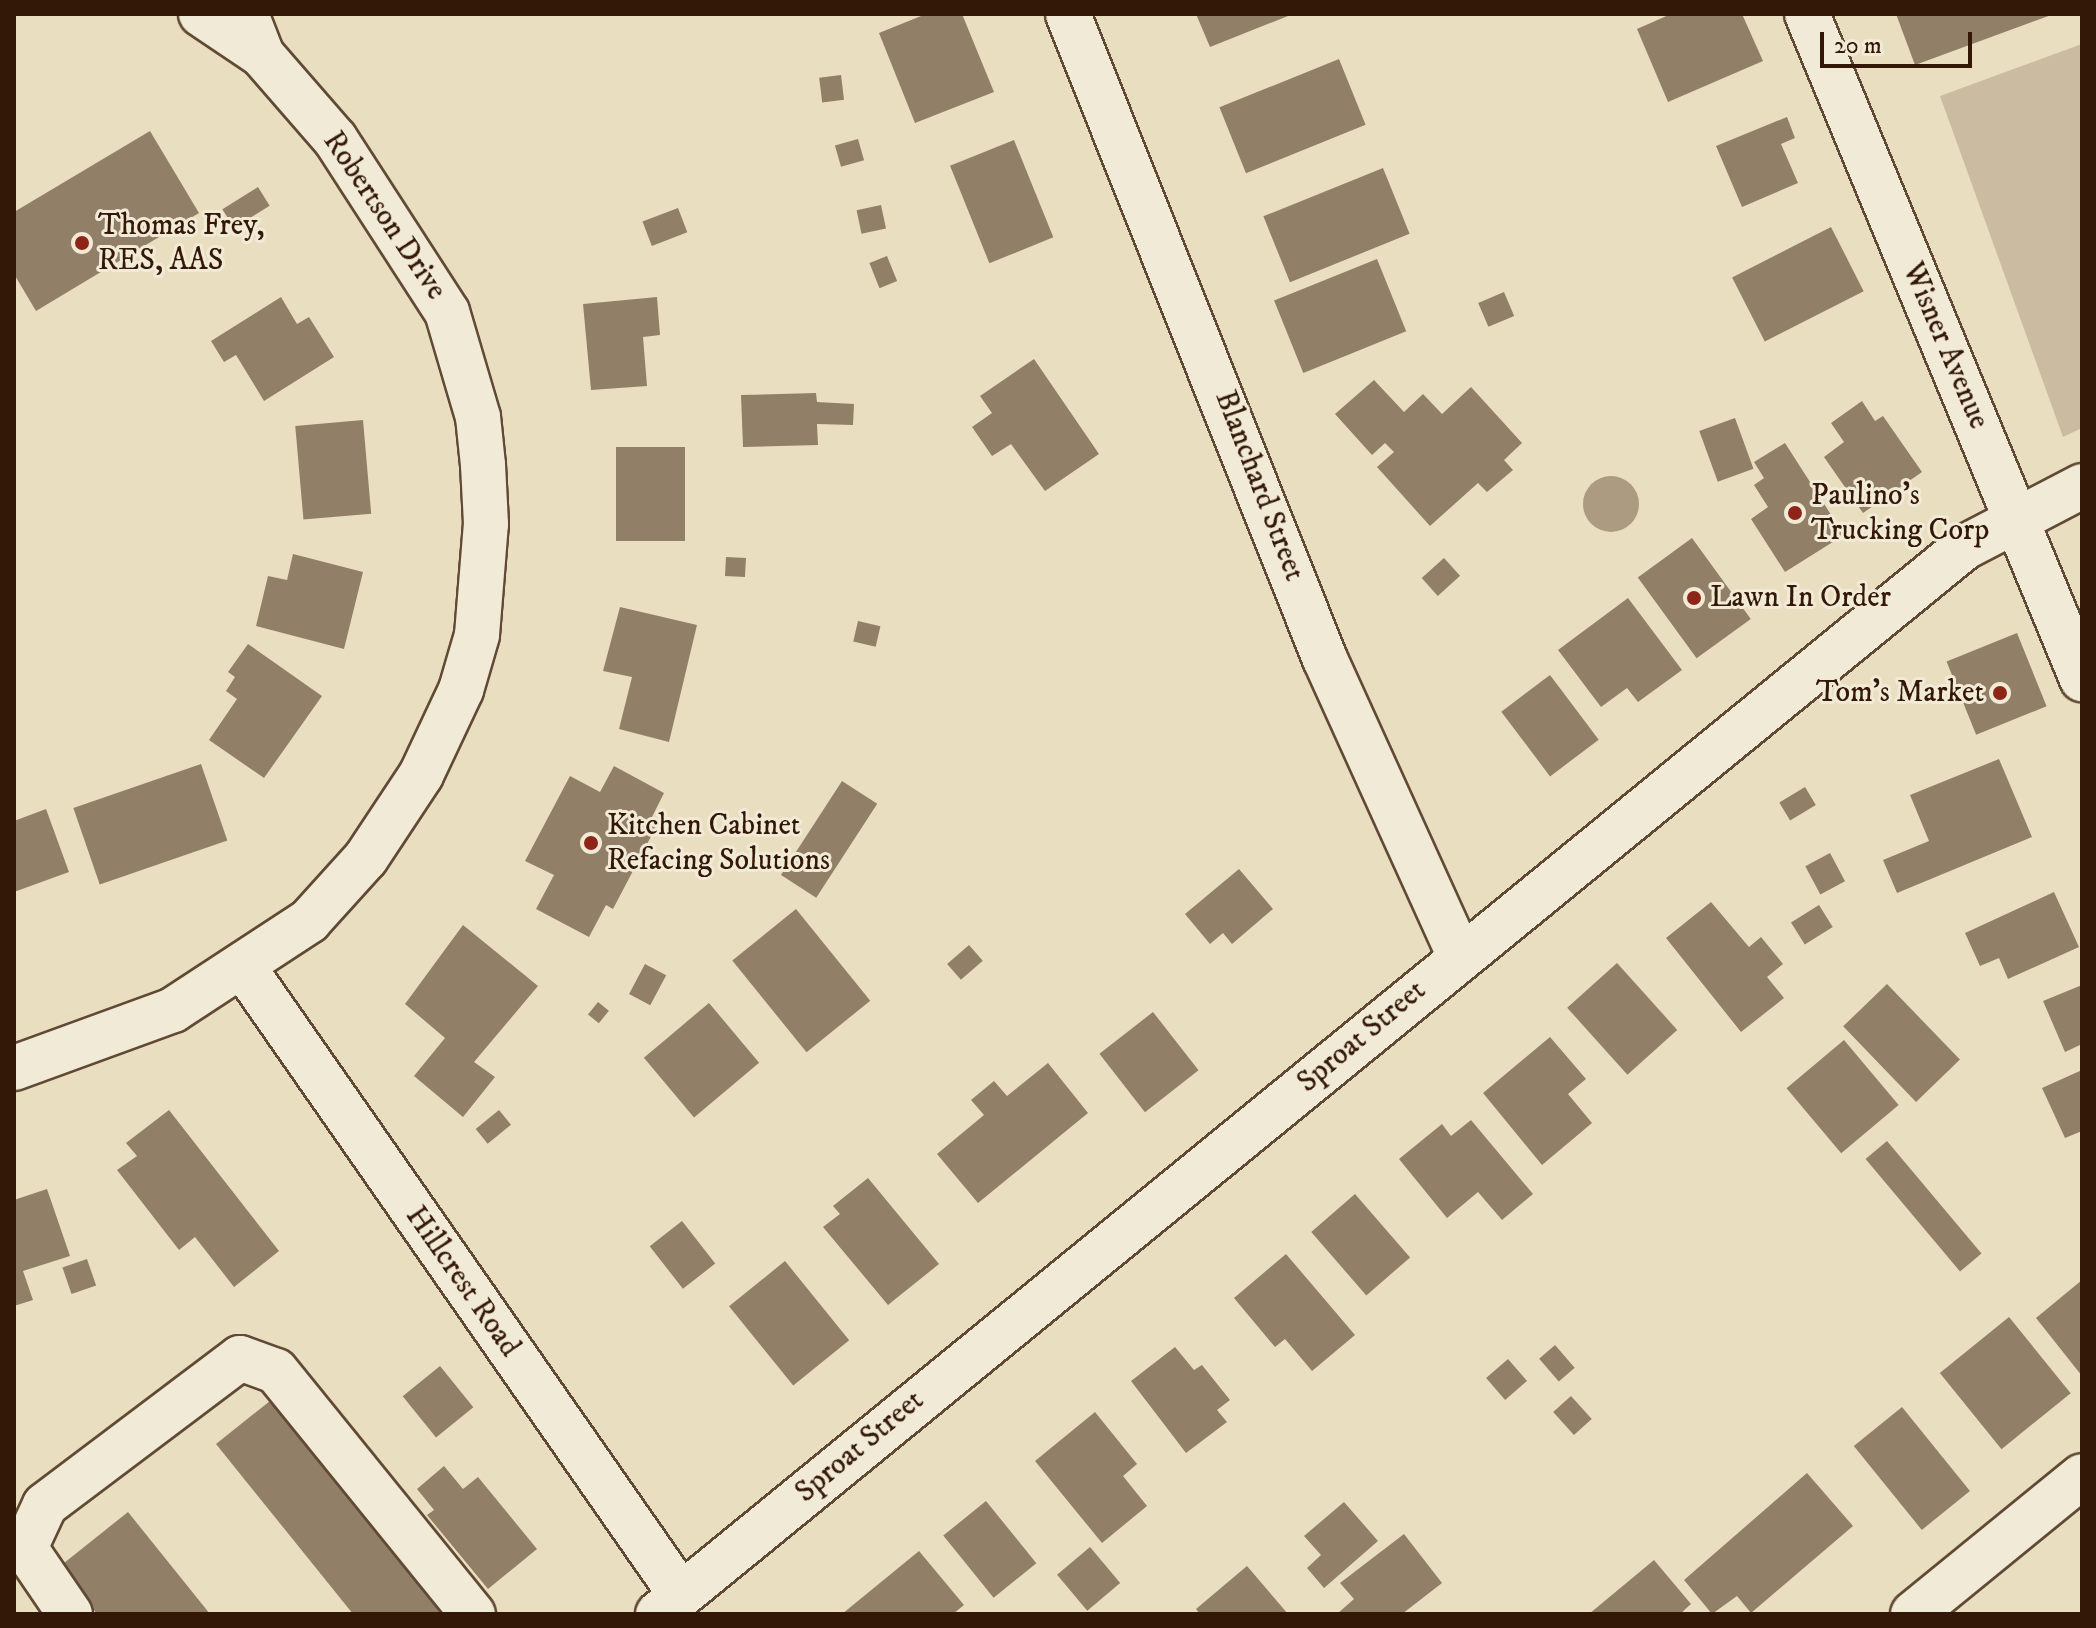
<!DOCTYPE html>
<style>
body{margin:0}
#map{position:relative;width:2096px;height:1628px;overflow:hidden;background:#eadec0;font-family:"IM FELL DW Pica",serif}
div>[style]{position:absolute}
.green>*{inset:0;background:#cbbca1}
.water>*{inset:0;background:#ac9b81}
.round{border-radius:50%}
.building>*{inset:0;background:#927f67;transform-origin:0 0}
.roads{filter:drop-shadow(2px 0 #614a35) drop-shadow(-2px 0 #614a35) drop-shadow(0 2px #614a35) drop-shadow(0 -2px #614a35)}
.minor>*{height:44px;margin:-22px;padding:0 22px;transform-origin:22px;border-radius:22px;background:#f1ead6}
.dots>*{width:22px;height:22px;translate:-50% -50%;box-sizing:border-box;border:4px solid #f1ead6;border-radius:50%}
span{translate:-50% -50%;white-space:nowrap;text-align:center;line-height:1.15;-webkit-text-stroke:6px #f1ead6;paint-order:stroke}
.street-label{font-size:30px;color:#331807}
.poi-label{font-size:30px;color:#331807}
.left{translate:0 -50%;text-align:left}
.right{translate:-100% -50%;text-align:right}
.frame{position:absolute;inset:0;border:16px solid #331807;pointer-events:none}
.scale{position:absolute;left:1820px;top:32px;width:152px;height:36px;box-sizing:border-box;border:4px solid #331807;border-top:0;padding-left:10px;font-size:24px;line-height:28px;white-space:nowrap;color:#331807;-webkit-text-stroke:6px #f1ead6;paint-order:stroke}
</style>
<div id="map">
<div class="green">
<div style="clip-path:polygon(2082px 44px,2082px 428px,2063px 437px,1940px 96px)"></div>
</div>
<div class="water">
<div class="round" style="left:1583px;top:476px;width:56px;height:56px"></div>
</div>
<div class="building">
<div style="clip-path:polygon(926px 14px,962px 14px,994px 92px,915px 123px,879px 33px)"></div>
<div style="clip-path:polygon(1196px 14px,1293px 14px,1210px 47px)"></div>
<div style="clip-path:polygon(1671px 14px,1742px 14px,1763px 61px,1668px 102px,1637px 29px)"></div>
<div style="clip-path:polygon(1896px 14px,2054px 14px,1915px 65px)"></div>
<div style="left:1339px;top:59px;width:71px;height:129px;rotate:68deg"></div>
<div style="left:841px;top:75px;width:25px;height:22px;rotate:83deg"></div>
<div style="clip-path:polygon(1787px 117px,1795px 138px,1781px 144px,1798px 183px,1742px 207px,1716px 146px)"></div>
<div style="clip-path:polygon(150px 131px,199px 213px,36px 311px,14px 274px,14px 212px)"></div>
<div style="left:858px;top:139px;width:22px;height:24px;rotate:74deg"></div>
<div style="left:1014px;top:140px;width:105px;height:69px;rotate:68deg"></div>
<div style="left:1383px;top:168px;width:71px;height:129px;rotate:68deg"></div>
<div style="left:258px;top:187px;width:22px;height:42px;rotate:58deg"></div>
<div style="left:881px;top:205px;width:24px;height:25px;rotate:78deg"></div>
<div style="left:678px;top:208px;width:26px;height:38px;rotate:69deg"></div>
<div style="left:1831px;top:227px;width:72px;height:111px;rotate:63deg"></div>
<div style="left:887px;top:256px;width:27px;height:19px;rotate:68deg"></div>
<div style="left:1377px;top:259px;width:78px;height:111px;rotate:68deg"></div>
<div style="left:1504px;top:292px;width:26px;height:28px;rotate:67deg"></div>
<div style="clip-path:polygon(281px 297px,297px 324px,309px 317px,334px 357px,264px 401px,236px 355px,224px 362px,211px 341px)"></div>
<div style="clip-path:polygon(657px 297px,660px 335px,643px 337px,647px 386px,591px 390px,583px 304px)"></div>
<div style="clip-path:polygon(1034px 359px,1099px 454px,1045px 491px,1011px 444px,992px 456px,972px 427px,992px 413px,980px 396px)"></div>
<div style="clip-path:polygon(1374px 380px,1404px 412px,1423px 394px,1442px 414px,1471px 387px,1522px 443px,1504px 460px,1513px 470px,1487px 492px,1478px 483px,1430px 526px,1377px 467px,1394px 452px,1385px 443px,1372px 455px,1335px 414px)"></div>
<div style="clip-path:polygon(816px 393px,817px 402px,854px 404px,853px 425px,817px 424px,818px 445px,743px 447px,741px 395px)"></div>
<div style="clip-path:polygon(1862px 401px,1875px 421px,1883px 416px,1922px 472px,1863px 513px,1824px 457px,1844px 442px,1831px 423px)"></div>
<div style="left:1735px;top:418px;width:54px;height:38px;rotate:70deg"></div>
<div style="left:363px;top:420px;width:94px;height:68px;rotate:85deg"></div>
<div style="clip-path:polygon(1785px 443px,1844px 535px,1785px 572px,1751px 519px,1768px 507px,1754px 485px,1764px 478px,1754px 462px)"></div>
<div style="left:616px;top:447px;width:69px;height:94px"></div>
<div style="left:1692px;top:538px;width:100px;height:67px;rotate:54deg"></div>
<div style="clip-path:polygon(293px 554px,363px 572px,344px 649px,256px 626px,268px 576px,287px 580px)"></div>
<div style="left:726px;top:557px;width:20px;height:19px;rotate:3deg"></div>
<div style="left:1444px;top:558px;width:24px;height:30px;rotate:48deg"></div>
<div style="clip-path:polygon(1628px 598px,1682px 670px,1638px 702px,1627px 688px,1601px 707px,1558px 650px)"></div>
<div style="clip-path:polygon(620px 607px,697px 625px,669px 742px,619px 729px,632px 677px,603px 671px)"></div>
<div style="left:858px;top:621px;width:23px;height:21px;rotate:13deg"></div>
<div style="left:2017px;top:633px;width:79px;height:76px;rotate:68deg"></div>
<div style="clip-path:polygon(248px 644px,322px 696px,264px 778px,209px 740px,237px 699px,226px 691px,235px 677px,228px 672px)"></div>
<div style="left:1550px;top:675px;width:81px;height:61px;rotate:53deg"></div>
<div style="clip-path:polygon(1999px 759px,2032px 837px,1897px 893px,1883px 860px,1929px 841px,1910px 795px)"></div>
<div style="left:201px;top:764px;width:81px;height:135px;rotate:71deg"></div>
<div style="clip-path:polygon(614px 766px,664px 793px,650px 821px,657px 825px,613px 909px,606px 905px,589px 937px,536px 909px,554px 875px,525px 861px,570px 776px,600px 792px)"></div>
<div style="left:842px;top:781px;width:42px;height:112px;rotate:33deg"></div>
<div style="left:1805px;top:787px;width:21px;height:30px;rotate:59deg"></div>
<div style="clip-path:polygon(46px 809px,69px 872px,14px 892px,14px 821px)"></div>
<div style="left:1830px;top:853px;width:32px;height:28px;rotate:62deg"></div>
<div style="clip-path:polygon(1239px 869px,1273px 909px,1232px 944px,1223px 933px,1210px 944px,1185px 914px)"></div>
<div style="clip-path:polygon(2054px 892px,2079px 947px,2008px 979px,1999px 958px,1980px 966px,1965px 933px)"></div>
<div style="clip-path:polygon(1711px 902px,1749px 947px,1761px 937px,1783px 964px,1767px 977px,1784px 998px,1741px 1032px,1666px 938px)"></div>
<div style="left:1819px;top:905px;width:26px;height:33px;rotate:58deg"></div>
<div style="left:796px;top:909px;width:118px;height:82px;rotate:51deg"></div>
<div style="clip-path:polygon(463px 925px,538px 986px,474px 1062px,495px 1077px,463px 1117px,414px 1076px,445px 1038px,405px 1004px)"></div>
<div style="left:969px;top:945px;width:21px;height:29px;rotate:49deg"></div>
<div style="left:1617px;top:963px;width:90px;height:67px;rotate:48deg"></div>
<div style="left:645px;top:964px;width:24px;height:34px;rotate:28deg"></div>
<div style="left:1887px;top:984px;width:105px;height:61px;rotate:46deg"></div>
<div style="clip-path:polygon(2082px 985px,2082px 1044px,2065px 1052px,2043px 1001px)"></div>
<div style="left:598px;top:1002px;width:14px;height:16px;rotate:39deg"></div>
<div style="left:709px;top:1003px;width:78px;height:85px;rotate:50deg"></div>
<div style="left:1153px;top:1012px;width:74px;height:68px;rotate:52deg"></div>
<div style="clip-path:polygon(1550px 1037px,1586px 1079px,1568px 1094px,1592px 1123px,1542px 1165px,1483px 1093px)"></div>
<div style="left:1844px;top:1040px;width:85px;height:75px;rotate:50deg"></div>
<div style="clip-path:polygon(1048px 1063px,1088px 1113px,978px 1203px,937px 1154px,984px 1115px,971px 1100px,994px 1081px,1007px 1096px)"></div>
<div style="clip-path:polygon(2082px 1070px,2082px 1131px,2065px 1138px,2042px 1088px)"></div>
<div style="clip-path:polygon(169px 1110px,279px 1251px,234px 1287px,195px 1237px,179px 1250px,117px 1170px,137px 1156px,126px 1143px)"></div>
<div style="left:499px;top:1110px;width:19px;height:30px;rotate:51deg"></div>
<div style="clip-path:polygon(1471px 1120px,1533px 1194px,1502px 1220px,1478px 1192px,1447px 1218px,1399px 1159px,1442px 1124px,1451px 1136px)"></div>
<div style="left:1887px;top:1141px;width:147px;height:28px;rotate:50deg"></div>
<div style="clip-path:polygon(868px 1178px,939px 1264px,888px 1305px,823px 1227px,840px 1214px,833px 1206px)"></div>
<div style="clip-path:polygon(47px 1189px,70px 1256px,23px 1271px,33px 1300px,14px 1306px,14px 1200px)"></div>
<div style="left:1355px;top:1194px;width:84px;height:58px;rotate:49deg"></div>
<div style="left:682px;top:1221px;width:54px;height:41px;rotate:52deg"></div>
<div style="clip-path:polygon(1286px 1254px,1355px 1335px,1312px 1371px,1285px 1339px,1275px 1347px,1234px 1298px)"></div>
<div style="left:87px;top:1259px;width:28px;height:26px;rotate:71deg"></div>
<div style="left:785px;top:1261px;width:102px;height:72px;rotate:51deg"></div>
<div style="clip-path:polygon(2082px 1280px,2082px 1376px,2036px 1318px)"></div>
<div style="left:2009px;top:1317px;width:98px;height:89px;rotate:51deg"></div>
<div style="left:1555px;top:1345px;width:30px;height:21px;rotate:49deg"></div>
<div style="clip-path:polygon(1175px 1347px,1194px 1370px,1202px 1365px,1230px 1400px,1217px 1410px,1227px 1422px,1186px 1453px,1131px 1381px)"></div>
<div style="left:1508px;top:1359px;width:29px;height:29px;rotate:49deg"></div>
<div style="left:440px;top:1366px;width:53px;height:48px;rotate:51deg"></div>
<div style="clip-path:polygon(285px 1389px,466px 1614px,353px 1614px,216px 1444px)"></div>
<div style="left:1571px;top:1396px;width:31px;height:24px;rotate:48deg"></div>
<div style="left:1902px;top:1407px;width:108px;height:62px;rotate:51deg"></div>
<div style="clip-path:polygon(1095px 1412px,1137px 1464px,1123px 1476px,1147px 1506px,1102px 1543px,1035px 1461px)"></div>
<div style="clip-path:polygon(444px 1466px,463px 1489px,478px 1477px,537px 1549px,488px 1589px,427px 1515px,434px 1510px,417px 1489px)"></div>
<div style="clip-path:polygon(1807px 1473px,1853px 1526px,1751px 1613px,1737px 1596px,1712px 1614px,1684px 1580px)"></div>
<div style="left:986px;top:1501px;width:80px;height:55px;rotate:51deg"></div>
<div style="clip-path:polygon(1344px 1502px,1378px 1541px,1324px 1588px,1307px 1568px,1321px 1555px,1304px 1536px)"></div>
<div style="clip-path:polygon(128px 1512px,210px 1614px,97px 1614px,59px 1567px)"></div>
<div style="clip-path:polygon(1404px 1534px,1442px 1583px,1402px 1614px,1337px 1614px,1354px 1599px,1340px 1583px)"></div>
<div style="left:1090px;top:1547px;width:47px;height:43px;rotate:50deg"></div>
<div style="clip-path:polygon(919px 1551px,964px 1605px,953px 1614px,842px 1614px)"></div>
<div style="clip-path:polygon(1654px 1560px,1691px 1604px,1680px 1614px,1589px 1614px)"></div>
<div style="clip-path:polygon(1247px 1566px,1288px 1614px,1200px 1614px,1196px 1609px)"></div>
</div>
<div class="roads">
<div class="minor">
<div style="left:201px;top:14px;width:73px;rotate:33.9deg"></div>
<div style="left:1068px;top:14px;width:694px;rotate:68.28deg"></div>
<div style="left:1325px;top:659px;width:324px;rotate:65.6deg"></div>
<div style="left:1807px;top:14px;width:720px;rotate:67.53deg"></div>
<div style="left:244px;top:968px;width:764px;rotate:55.12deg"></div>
<div style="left:14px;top:1068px;width:169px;rotate:-20deg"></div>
<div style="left:173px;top:1010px;width:163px;rotate:-33.2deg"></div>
<div style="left:309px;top:921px;width:85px;rotate:-47.9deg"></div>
<div style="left:366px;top:858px;width:100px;rotate:-56.5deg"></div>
<div style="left:421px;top:775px;width:94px;rotate:-64.8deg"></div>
<div style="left:461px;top:690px;width:57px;rotate:-73.8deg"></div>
<div style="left:477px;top:635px;width:111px;rotate:-85.4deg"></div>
<div style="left:486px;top:524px;width:59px;rotate:-92.9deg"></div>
<div style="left:483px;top:465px;width:48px;rotate:-95.9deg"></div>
<div style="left:478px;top:417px;width:109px;rotate:-106.4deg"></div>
<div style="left:447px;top:312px;width:206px;rotate:-122.9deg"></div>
<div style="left:335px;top:139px;width:111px;rotate:-131deg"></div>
<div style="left:262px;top:55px;width:44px;rotate:-111.3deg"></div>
<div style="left:70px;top:1614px;width:80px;rotate:-124.3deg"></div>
<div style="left:25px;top:1548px;width:47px;rotate:-65.1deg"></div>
<div style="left:45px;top:1505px;width:244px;rotate:-37deg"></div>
<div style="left:240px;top:1358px;width:38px;rotate:20deg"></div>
<div style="left:276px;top:1371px;width:313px;rotate:51deg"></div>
<div style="left:658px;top:1614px;width:1687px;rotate:-39.23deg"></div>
<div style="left:1965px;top:547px;width:132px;rotate:-27.5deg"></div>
<div style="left:1913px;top:1614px;width:218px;rotate:-39.2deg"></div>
</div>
</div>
<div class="dots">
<div style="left:82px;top:243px;background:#8f2418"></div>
<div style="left:1795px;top:513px;background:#8f2418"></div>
<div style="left:1694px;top:598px;background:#8f2418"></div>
<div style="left:2000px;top:693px;background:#8f2418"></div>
<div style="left:591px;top:843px;background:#8f2418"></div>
</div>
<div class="street-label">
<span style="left:384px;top:216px;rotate:56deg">Robertson Drive</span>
<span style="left:1945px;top:346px;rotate:67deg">Wisner Avenue</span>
<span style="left:1259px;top:486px;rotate:69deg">Blanchard Street</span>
<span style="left:1362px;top:1037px;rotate:-40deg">Sproat Street</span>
<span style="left:462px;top:1282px;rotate:55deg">Hillcrest Road</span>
<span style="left:860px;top:1447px;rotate:-40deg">Sproat Street</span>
</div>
<div class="poi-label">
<span class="left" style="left:98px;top:243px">Thomas Frey,<br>RES, AAS</span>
<span class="left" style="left:1811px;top:513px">Paulino's<br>Trucking Corp</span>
<span class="left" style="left:1710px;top:598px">Lawn In Order</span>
<span class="right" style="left:1984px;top:693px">Tom's Market</span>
<span class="left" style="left:607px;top:843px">Kitchen Cabinet<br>Refacing Solutions</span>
</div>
<div class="frame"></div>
<div class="scale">20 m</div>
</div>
